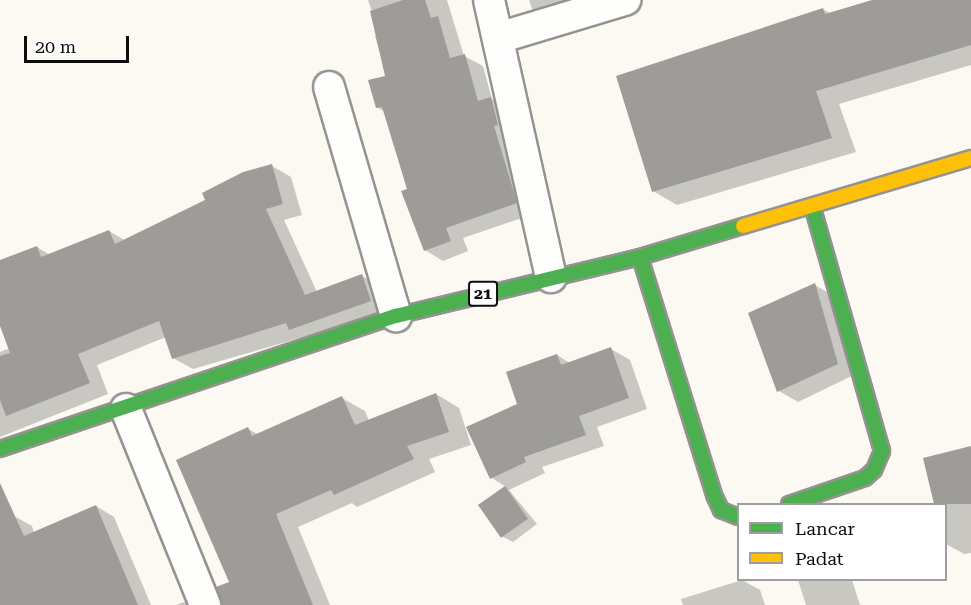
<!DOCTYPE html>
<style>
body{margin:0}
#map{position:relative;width:971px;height:605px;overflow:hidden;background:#fbf9f2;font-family:"Roboto Serif",serif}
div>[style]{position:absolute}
.shadow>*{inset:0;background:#0003}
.building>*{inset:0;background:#9e9c98;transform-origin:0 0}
.roads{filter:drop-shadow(2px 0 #949390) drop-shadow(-2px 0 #949390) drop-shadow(0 2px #949390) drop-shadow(0 -2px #949390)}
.street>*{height:30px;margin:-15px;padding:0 15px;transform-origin:15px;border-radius:15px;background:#fefefd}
.fast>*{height:14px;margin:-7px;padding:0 7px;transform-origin:7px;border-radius:7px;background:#4caf50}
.slow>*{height:14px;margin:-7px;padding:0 7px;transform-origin:7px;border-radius:7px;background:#ffc107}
span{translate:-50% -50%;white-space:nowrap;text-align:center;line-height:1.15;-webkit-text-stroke:6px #fff;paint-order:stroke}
.shield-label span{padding:2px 4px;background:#fff;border:2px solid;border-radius:4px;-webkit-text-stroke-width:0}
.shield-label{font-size:16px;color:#0d0d0d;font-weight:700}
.legend{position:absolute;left:737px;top:503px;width:210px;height:78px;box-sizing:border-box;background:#fff;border:2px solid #9e9e9e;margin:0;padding:8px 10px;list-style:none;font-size:18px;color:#0d0d0d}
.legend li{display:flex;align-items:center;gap:12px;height:30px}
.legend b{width:30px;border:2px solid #9e9e9e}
.scale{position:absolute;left:24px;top:36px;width:105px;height:27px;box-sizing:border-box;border:3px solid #0d0d0d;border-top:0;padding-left:8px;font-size:18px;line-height:21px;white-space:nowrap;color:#0d0d0d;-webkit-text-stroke:4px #fff;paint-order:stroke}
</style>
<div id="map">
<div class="shadow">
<div style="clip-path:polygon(368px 0,447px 0,464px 56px,483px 66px,492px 99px,509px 109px,534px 214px,463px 238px,468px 251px,443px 261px,425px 250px,385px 112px,377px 107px,387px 77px,375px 36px,380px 35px)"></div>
<div style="clip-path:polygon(529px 0,609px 0,552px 20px,532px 9px)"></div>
<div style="clip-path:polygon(877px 0,971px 0,971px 65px,839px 104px,856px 152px,677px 205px,653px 191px,823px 9px,831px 14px)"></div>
<div style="clip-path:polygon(272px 166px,291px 177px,302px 215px,284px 220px,317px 292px,362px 276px,381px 287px,390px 312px,193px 369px,173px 358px,166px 337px,97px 365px,108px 394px,0 437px,0 352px,10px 348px,0 322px,0 262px,37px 247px,50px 255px,109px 231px,126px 241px)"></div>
<div style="clip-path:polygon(815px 285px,834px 296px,856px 374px,798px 402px,779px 391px)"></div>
<div style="clip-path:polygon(611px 349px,630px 360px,647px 409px,597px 427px,604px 446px,542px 467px,545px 473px,509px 490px,537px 524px,513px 542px,503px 537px,480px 505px,506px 487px,492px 478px,468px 428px,519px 404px,557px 355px,570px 363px)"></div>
<div style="clip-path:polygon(436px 394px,459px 408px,471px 445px,429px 459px,435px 472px,357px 507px,352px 503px,298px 527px,330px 605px,245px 605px,248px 429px,259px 435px,342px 398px,365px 411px,369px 421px)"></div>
<div style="clip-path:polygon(971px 448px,971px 553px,964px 554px,946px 544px,946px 504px,936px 504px,925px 459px)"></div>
<div style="clip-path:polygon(96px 506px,114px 517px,151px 605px,0 605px,0 522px,14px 516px,32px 526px,34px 533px)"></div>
<div style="clip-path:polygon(742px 580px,760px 590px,765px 605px,683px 605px,681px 599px)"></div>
<div style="clip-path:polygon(798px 580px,852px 580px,860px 605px,806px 605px)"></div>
<div style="clip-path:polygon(184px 602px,190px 605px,176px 605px)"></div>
</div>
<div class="building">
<div style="clip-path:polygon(403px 0,425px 0,431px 18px,438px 16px,450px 58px,465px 54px,478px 101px,491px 97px,498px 125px,494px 126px,517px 203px,446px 228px,451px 241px,424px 251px,401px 191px,407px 189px,382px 107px,376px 108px,368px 80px,385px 76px,370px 11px)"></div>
<div style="clip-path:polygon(872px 0,971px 0,971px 45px,816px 91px,832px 138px,652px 192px,616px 76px,823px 8px,825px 14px)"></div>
<div style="clip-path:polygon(272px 164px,283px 204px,266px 209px,305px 295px,362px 274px,371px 301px,289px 330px,286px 323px,172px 359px,159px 321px,78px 354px,90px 383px,6px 416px,0 400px,0 356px,10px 353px,0 326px,0 260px,37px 246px,41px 257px,109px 230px,115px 244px,205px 200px,202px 193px,243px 172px)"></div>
<div style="clip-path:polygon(815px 283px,838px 364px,777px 392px,748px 313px)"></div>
<div style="clip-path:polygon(611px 347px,629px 398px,579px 416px,586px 435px,524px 457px,526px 462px,490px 479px,466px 427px,517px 404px,506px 372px,557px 354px,561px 365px)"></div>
<div style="clip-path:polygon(436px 393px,449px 432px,407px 446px,414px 459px,334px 495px,331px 490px,276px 514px,313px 605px,222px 605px,216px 587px,229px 582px,176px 460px,248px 427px,252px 436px,342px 396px,355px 425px)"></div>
<div style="clip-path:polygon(971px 446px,971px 504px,934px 504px,923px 458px)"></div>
<div style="clip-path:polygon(0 483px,24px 536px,96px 505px,138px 605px,0 605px)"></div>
<div style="left:505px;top:486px;width:40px;height:33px;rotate:55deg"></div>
</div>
<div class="roads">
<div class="street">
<div style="left:489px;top:0;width:284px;rotate:77.4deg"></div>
<div style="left:498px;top:38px;width:133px;rotate:-16.7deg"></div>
<div style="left:329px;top:87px;width:239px;rotate:73.7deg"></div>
<div style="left:126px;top:409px;width:211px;rotate:68deg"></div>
</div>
<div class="fast">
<div style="left:640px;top:257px;width:249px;rotate:72.7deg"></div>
<div style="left:714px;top:495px;width:17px;rotate:65deg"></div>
<div style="left:721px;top:510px;width:18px;rotate:22deg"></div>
<div style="left:0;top:449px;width:418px;rotate:-18.6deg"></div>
<div style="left:396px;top:316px;width:251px;rotate:-13.6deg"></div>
<div style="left:640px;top:257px;width:108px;rotate:-16.8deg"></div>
<div style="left:789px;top:504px;width:80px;rotate:-18.9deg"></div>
<div style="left:865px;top:478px;width:12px;rotate:-42deg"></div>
<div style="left:874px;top:470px;width:21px;rotate:-67deg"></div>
<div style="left:882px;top:451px;width:253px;rotate:-105.9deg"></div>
</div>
<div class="slow">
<div style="left:743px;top:226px;width:238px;rotate:-16.6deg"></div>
</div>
</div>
<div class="shield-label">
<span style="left:483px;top:294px">21</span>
</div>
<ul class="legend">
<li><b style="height:8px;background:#4caf50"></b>Lancar</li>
<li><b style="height:8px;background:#ffc107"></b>Padat</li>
</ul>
<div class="scale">20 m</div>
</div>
